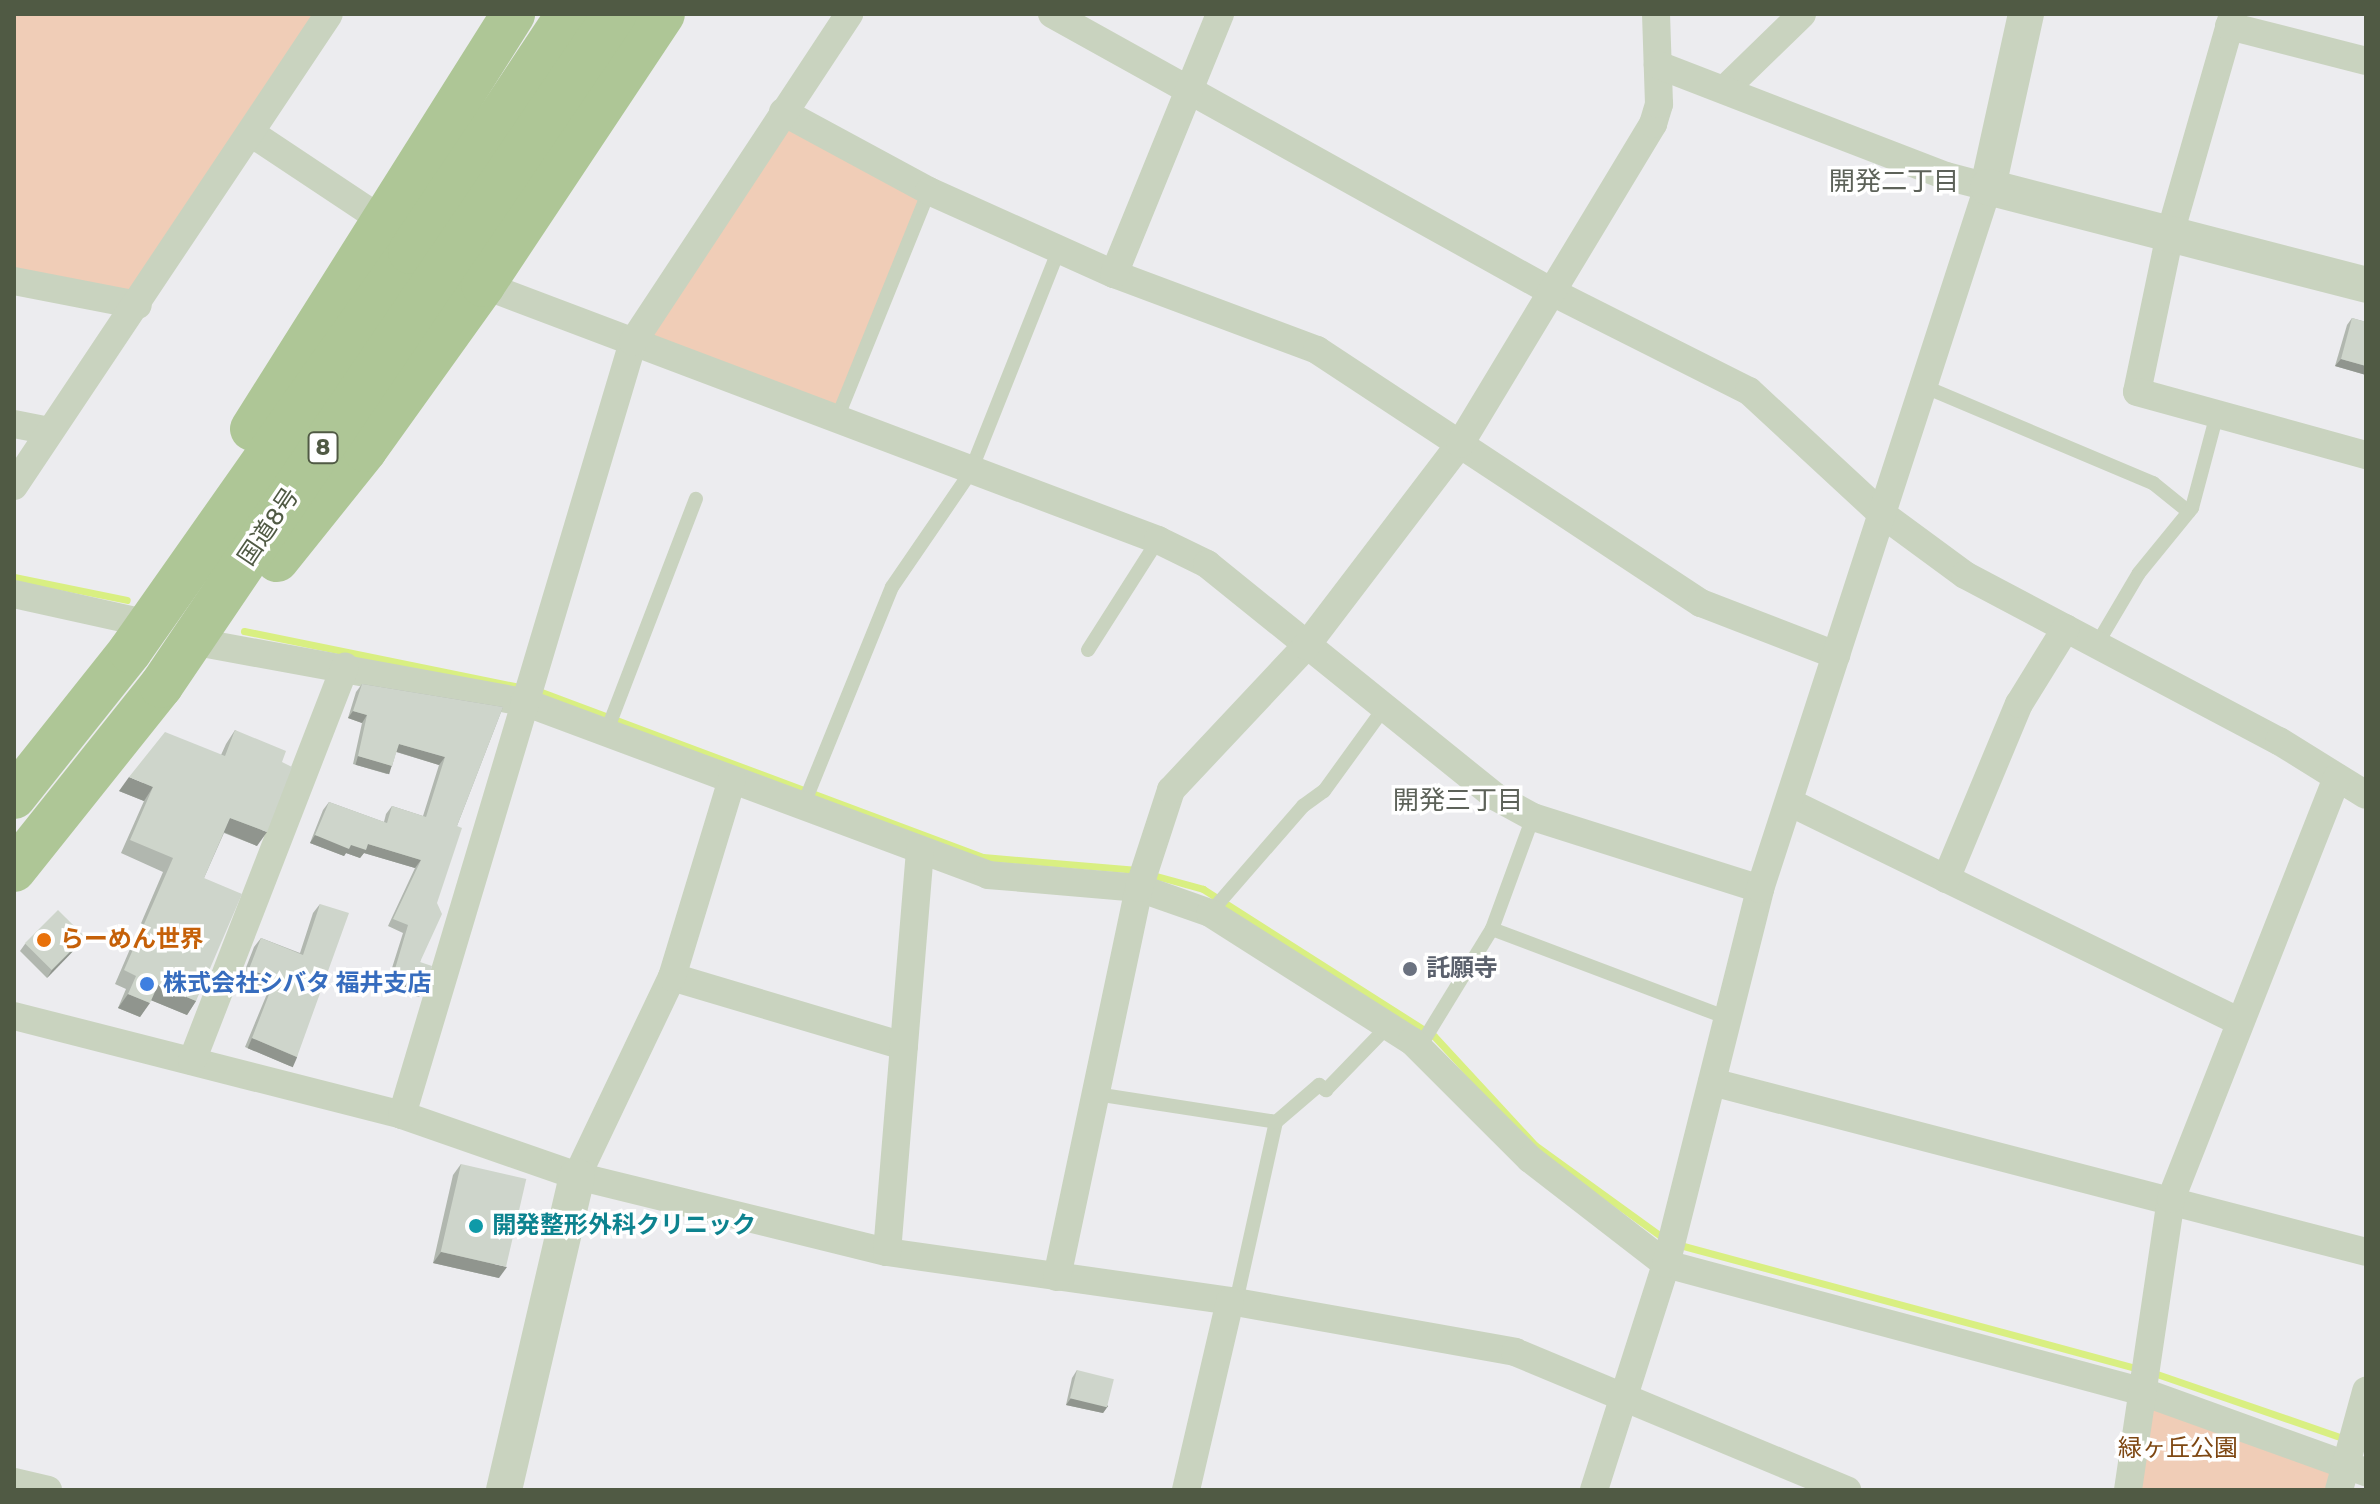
<!DOCTYPE html>
<meta charset="utf-8">
<style>
body{margin:0}
#map{position:relative;width:2380px;height:1504px;overflow:hidden;background:#ececef;font-family:Rubik,"Noto Sans JP",sans-serif}
div>[style]{position:absolute}
.green>*{inset:0;background:#f0cdb7}
.stream>*{height:7px;margin:-3.5px;padding:0 3.5px;transform-origin:3.5px;border-radius:3.5px;background:#d9ef82}
.service>*{height:14px;margin:-7px;padding:0 7px;transform-origin:7px;border-radius:7px;background:#c9d3bf}
.minor>*{height:28px;margin:-14px;padding:0 14px;transform-origin:14px;border-radius:14px;background:#c9d3bf}
.tertiary>*{height:36px;margin:-18px;padding:0 18px;transform-origin:18px;border-radius:18px;background:#c9d3bf}
.trunk>*{height:44px;margin:-22px;padding:0 22px;transform-origin:22px;border-radius:22px;background:#aec696}
.wall>*{inset:0;background:#b1b7af}
.shaded-wall>*{inset:0;background:#90958e;transform-origin:0 0}
.building>*{inset:0;background:#ced5cb;transform-origin:0 0}
.dots>*{width:22px;height:22px;translate:-50% -50%;box-sizing:border-box;border:4px solid #fff;border-radius:50%}
span{translate:-50% -50%;white-space:nowrap;text-align:center;line-height:1.15;-webkit-text-stroke:7px #fff;paint-order:stroke}
.shield-label span{padding:2px 6px;background:#fff;border:2px solid;border-radius:6px;-webkit-text-stroke-width:0}
.shield-label{font-size:22px;color:#505a44;font-weight:700}
.street-label{font-size:24px;color:#505a44}
.food-label{font-size:24px;color:#c56008;font-weight:700}
.left{translate:0 -50%;text-align:left}
.worship-label{font-size:24px;color:#5b616d;font-weight:700}
.shop-label{font-size:24px;color:#366cbe;font-weight:700}
.culture-label{font-size:24px;color:#0d838f;font-weight:700}
.park-label{font-size:24px;color:#7e4712}
.neighbourhood-label{font-size:26px;color:#5d6259}
.frame{position:absolute;inset:0;border:16px solid #505a44;pointer-events:none}
</style>
<div id="map">
<div class="green">
<div style="clip-path:polygon(14px 14px,329px 14px,138px 305px,14px 281px)"></div>
<div style="clip-path:polygon(783px 112px,929px 191px,831px 419px,642px 346px)"></div>
<div style="clip-path:polygon(2146px 1393px,2346px 1465px,2339px 1490px,2128px 1490px)"></div>
</div>
<div class="stream">
<div style="left:14px;top:577px;width:115px;rotate:11.5deg"></div>
<div style="left:244px;top:631px;width:286px;rotate:11.5deg"></div>
<div style="left:536px;top:690px;width:477px;rotate:20.5deg"></div>
<div style="left:983px;top:857px;width:155px;rotate:4.8deg"></div>
<div style="left:1149px;top:874px;width:56px;rotate:15.5deg"></div>
<div style="left:1203px;top:889px;width:274px;rotate:32.5deg"></div>
<div style="left:1434px;top:1036px;width:149px;rotate:47.2deg"></div>
<div style="left:1535px;top:1145px;width:160px;rotate:35.9deg"></div>
<div style="left:1676px;top:1244px;width:480px;rotate:15.1deg"></div>
<div style="left:2151px;top:1372px;width:208px;rotate:19deg"></div>
</div>
<div class="service">
<div style="left:1923px;top:386px;width:250px;rotate:22.9deg"></div>
<div style="left:2153px;top:483px;width:46px;rotate:38.9deg"></div>
<div style="left:836px;top:421px;width:248px;rotate:-68deg"></div>
<div style="left:2097px;top:644px;width:82px;rotate:-59.4deg"></div>
<div style="left:2139px;top:573px;width:84px;rotate:-50.8deg"></div>
<div style="left:2192px;top:508px;width:97px;rotate:-75.1deg"></div>
<div style="left:1088px;top:650px;width:130px;rotate:-57.5deg"></div>
<div style="left:606px;top:733px;width:251px;rotate:-69deg"></div>
<div style="left:803px;top:806px;width:236px;rotate:-67.9deg"></div>
<div style="left:892px;top:587px;width:138px;rotate:-55.6deg"></div>
<div style="left:970px;top:473px;width:241px;rotate:-68.3deg"></div>
<div style="left:1210px;top:913px;width:142px;rotate:-49deg"></div>
<div style="left:1303px;top:806px;width:26px;rotate:-36deg"></div>
<div style="left:1324px;top:791px;width:102px;rotate:-54.1deg"></div>
<div style="left:1492px;top:929px;width:252px;rotate:20.7deg"></div>
<div style="left:1419px;top:1048px;width:140px;rotate:-58.5deg"></div>
<div style="left:1492px;top:929px;width:119px;rotate:-69.9deg"></div>
<div style="left:1096px;top:1094px;width:182px;rotate:8.8deg"></div>
<div style="left:1236px;top:1302px;width:184px;rotate:-77.5deg"></div>
<div style="left:1276px;top:1122px;width:57px;rotate:-40.7deg"></div>
<div style="left:1319px;top:1085px;width:9px;rotate:36deg"></div>
<div style="left:1326px;top:1090px;width:89px;rotate:-45.9deg"></div>
</div>
<div class="minor">
<div style="left:1052px;top:14px;width:574px;rotate:29.06deg"></div>
<div style="left:1554px;top:293px;width:218px;rotate:26.7deg"></div>
<div style="left:1749px;top:391px;width:181px;rotate:42.8deg"></div>
<div style="left:1882px;top:514px;width:103px;rotate:36.3deg"></div>
<div style="left:1965px;top:575px;width:355px;rotate:27.9deg"></div>
<div style="left:2279px;top:741px;width:102px;rotate:31.8deg"></div>
<div style="left:2233px;top:14px;width:229px;rotate:106deg"></div>
<div style="left:2170px;top:234px;width:161px;rotate:101.8deg"></div>
<div style="left:2137px;top:392px;width:238px;rotate:15.4deg"></div>
<div style="left:2229px;top:26px;width:141px;rotate:14.3deg"></div>
<div style="left:1726px;top:88px;width:106px;rotate:-44.2deg"></div>
<div style="left:783px;top:112px;width:166px;rotate:28.4deg"></div>
<div style="left:929px;top:191px;width:203px;rotate:24.2deg"></div>
<div style="left:1114px;top:274px;width:217px;rotate:20.5deg"></div>
<div style="left:1317px;top:350px;width:460px;rotate:33.4deg"></div>
<div style="left:1701px;top:603px;width:145px;rotate:21.1deg"></div>
<div style="left:251px;top:133px;width:157px;rotate:33.6deg"></div>
<div style="left:1114px;top:274px;width:281px;rotate:-67.8deg"></div>
<div style="left:14px;top:281px;width:126px;rotate:11deg"></div>
<div style="left:483px;top:285px;width:722px;rotate:20.7deg"></div>
<div style="left:1158px;top:540px;width:55px;rotate:26.1deg"></div>
<div style="left:1207px;top:564px;width:371px;rotate:38.9deg"></div>
<div style="left:1496px;top:797px;width:42px;rotate:28.4deg"></div>
<div style="left:1533px;top:817px;width:238px;rotate:17.6deg"></div>
<div style="left:14px;top:424px;width:36px;rotate:11deg"></div>
<div style="left:14px;top:486px;width:567px;rotate:-56.28deg"></div>
<div style="left:14px;top:594px;width:138px;rotate:12.5deg"></div>
<div style="left:191px;top:641px;width:339px;rotate:10.4deg"></div>
<div style="left:524px;top:702px;width:495px;rotate:20.4deg"></div>
<div style="left:988px;top:875px;width:152px;rotate:4.9deg"></div>
<div style="left:1139px;top:888px;width:75px;rotate:19.4deg"></div>
<div style="left:1210px;top:913px;width:239px;rotate:32.4deg"></div>
<div style="left:1412px;top:1041px;width:167px;rotate:45deg"></div>
<div style="left:1530px;top:1159px;width:172px;rotate:37.7deg"></div>
<div style="left:1666px;top:1264px;width:497px;rotate:15deg"></div>
<div style="left:2146px;top:1393px;width:234px;rotate:19.8deg"></div>
<div style="left:1791px;top:803px;width:496px;rotate:26deg"></div>
<div style="left:1946px;top:879px;width:190px;rotate:-67.4deg"></div>
<div style="left:2019px;top:704px;width:89px;rotate:-58.3deg"></div>
<div style="left:672px;top:977px;width:242px;rotate:16.6deg"></div>
<div style="left:14px;top:1016px;width:400px;rotate:14.3deg"></div>
<div style="left:402px;top:1115px;width:185px;rotate:19.2deg"></div>
<div style="left:577px;top:1176px;width:319px;rotate:13.8deg"></div>
<div style="left:887px;top:1252px;width:346px;rotate:8.1deg"></div>
<div style="left:1230px;top:1301px;width:290px;rotate:10.1deg"></div>
<div style="left:1515px;top:1352px;width:360px;rotate:22.6deg"></div>
<div style="left:192px;top:1061px;width:423px;rotate:-68.8deg"></div>
<div style="left:1712px;top:1082px;width:676px;rotate:14.57deg"></div>
<div style="left:402px;top:1115px;width:807px;rotate:-73.36deg"></div>
<div style="left:633px;top:342px;width:393px;rotate:-56.6deg"></div>
<div style="left:577px;top:1176px;width:221px;rotate:-64.5deg"></div>
<div style="left:672px;top:977px;width:206px;rotate:-73.1deg"></div>
<div style="left:887px;top:1252px;width:403px;rotate:-85.3deg"></div>
<div style="left:1057px;top:1277px;width:398px;rotate:-78.1deg"></div>
<div style="left:1139px;top:888px;width:103px;rotate:-71.9deg"></div>
<div style="left:1171px;top:790px;width:197px;rotate:-46.8deg"></div>
<div style="left:1306px;top:646px;width:254px;rotate:-52.7deg"></div>
<div style="left:1460px;top:444px;width:374px;rotate:-58.9deg"></div>
<div style="left:1653px;top:124px;width:21px;rotate:-73deg"></div>
<div style="left:1659px;top:104px;width:90px;rotate:-91.9deg"></div>
<div style="left:14px;top:1482px;width:35px;rotate:13deg"></div>
<div style="left:1186px;top:1490px;width:194px;rotate:-76.9deg"></div>
<div style="left:1594px;top:1490px;width:237px;rotate:-72.3deg"></div>
<div style="left:1666px;top:1264px;width:387px;rotate:-75.9deg"></div>
<div style="left:1760px;top:889px;width:738px;rotate:-72.01deg"></div>
<div style="left:1988px;top:187px;width:43px;rotate:-165.3deg"></div>
<div style="left:1946px;top:176px;width:309px;rotate:-158.9deg"></div>
<div style="left:2128px;top:1490px;width:294px;rotate:-81.6deg"></div>
<div style="left:2171px;top:1199px;width:453px;rotate:-68.5deg"></div>
<div style="left:2339px;top:1490px;width:103px;rotate:-74.7deg"></div>
</div>
<div class="tertiary">
<div style="left:2026px;top:14px;width:177px;rotate:102.4deg"></div>
<div style="left:1988px;top:187px;width:390px;rotate:14.5deg"></div>
<div style="left:504px;top:1490px;width:322px;rotate:-76.9deg"></div>
</div>
<div class="trunk">
<div style="left:252px;top:429px;width:490px;rotate:-57.8deg"></div>
<div style="left:277px;top:560px;width:141px;rotate:-51.3deg"></div>
<div style="left:365px;top:450px;width:203px;rotate:-54.4deg"></div>
<div style="left:483px;top:285px;width:325px;rotate:-56.4deg"></div>
<div style="left:14px;top:797px;width:186px;rotate:-51.5deg"></div>
<div style="left:130px;top:651px;width:487px;rotate:-54.9deg"></div>
<div style="left:410px;top:252px;width:286px;rotate:-56.4deg"></div>
<div style="left:14px;top:870px;width:236px;rotate:-51.4deg"></div>
<div style="left:161px;top:686px;width:811px;rotate:-55.96deg"></div>
</div>
<div class="wall">
<div style="clip-path:polygon(2352px 318px,2366px 322px,2366px 375px,2335px 366px,2347px 325px)"></div>
<div style="clip-path:polygon(362px 684px,503px 707px,457px 826px,420px 962px,425px 989px,419px 997px,386px 987px,403px 933px,388px 926px,415px 868px,364px 853px,360px 858px,346px 853px,344px 856px,310px 843px,323px 810px,329px 802px,384px 822px,386px 814px,392px 806px,423px 816px,439px 765px,396px 752px,392px 766px,387px 774px,353px 764px,362px 723px,348px 718px,356px 692px)"></div>
<div style="clip-path:polygon(235px 730px,282px 762px,257px 846px,224px 833px,204px 878px,196px 1001px,187px 1015px,151px 1000px,140px 1017px,118px 1008px,126px 989px,115px 984px,163px 872px,121px 853px,144px 801px,119px 791px,221px 755px,226px 744px)"></div>
<div style="clip-path:polygon(320px 904px,297px 1057px,290px 1066px,245px 1047px,269px 989px,242px 978px,254px 947px,261px 938px,300px 953px,313px 913px)"></div>
<div style="clip-path:polygon(85px 937px,80px 944px,47px 978px,20px 951px,25px 944px)"></div>
<div style="clip-path:polygon(461px 1164px,499px 1278px,433px 1263px,453px 1175px)"></div>
<div style="clip-path:polygon(1077px 1370px,1108px 1406px,1103px 1413px,1066px 1405px,1072px 1378px)"></div>
</div>
<div class="shaded-wall">
<div style="clip-path:polygon(2341px 359px,2366px 366px,2366px 375px,2335px 366px)"></div>
<div style="clip-path:polygon(353px 711px,367px 715px,362px 723px,348px 718px)"></div>
<div style="clip-path:polygon(399px 744px,445px 757px,439px 765px,394px 751px)"></div>
<div style="left:358px;top:756px;width:35px;height:9px;rotate:16deg"></div>
<div style="clip-path:polygon(129px 777px,153px 787px,144px 801px,119px 791px)"></div>
<div style="clip-path:polygon(230px 818px,267px 832px,257px 846px,221px 831px)"></div>
<div style="clip-path:polygon(315px 835px,351px 845px,368px 844px,421px 860px,415px 868px,364px 853px,360px 858px,346px 853px,344px 856px,310px 843px)"></div>
<div style="clip-path:polygon(85px 937px,80px 944px,47px 978px,52px 970px)"></div>
<div style="clip-path:polygon(249px 969px,275px 979px,269px 989px,242px 978px)"></div>
<div style="clip-path:polygon(392px 979px,425px 989px,419px 997px,386px 987px)"></div>
<div style="clip-path:polygon(158px 985px,196px 1001px,187px 1015px,148px 999px)"></div>
<div style="clip-path:polygon(128px 994px,150px 1003px,140px 1017px,118px 1008px)"></div>
<div style="left:252px;top:1038px;width:49px;height:11px;rotate:23deg"></div>
<div style="clip-path:polygon(441px 1252px,507px 1267px,499px 1278px,433px 1263px)"></div>
<div style="clip-path:polygon(1071px 1398px,1108px 1406px,1103px 1413px,1066px 1405px)"></div>
</div>
<div class="building">
<div style="clip-path:polygon(2352px 318px,2366px 322px,2366px 366px,2341px 359px)"></div>
<div style="clip-path:polygon(362px 684px,503px 707px,457px 826px,462px 828px,437px 903px,442px 914px,420px 962px,432px 966px,425px 989px,392px 979px,408px 925px,393px 919px,421px 860px,368px 844px,366px 850px,351px 845px,349px 849px,315px 835px,329px 802px,387px 823px,392px 806px,426px 817px,445px 757px,399px 744px,392px 766px,358px 756px,367px 715px,353px 711px)"></div>
<div style="clip-path:polygon(235px 730px,286px 751px,282px 762px,292px 767px,267px 832px,230px 818px,204px 878px,242px 894px,196px 1001px,158px 985px,150px 1003px,128px 994px,136px 976px,124px 970px,173px 858px,130px 840px,153px 787px,129px 777px,165px 732px,225px 756px)"></div>
<div style="clip-path:polygon(320px 904px,349px 913px,297px 1057px,252px 1038px,275px 979px,249px 969px,261px 938px,303px 955px)"></div>
<div style="left:58px;top:910px;width:38px;height:47px;rotate:45deg"></div>
<div style="left:461px;top:1164px;width:67px;height:90px;rotate:13deg"></div>
<div style="left:1077px;top:1370px;width:38px;height:29px;rotate:14deg"></div>
</div>
<div class="dots">
<div style="left:44px;top:940px;background:#e8710a"></div>
<div style="left:1410px;top:969px;background:#6b7280"></div>
<div style="left:147px;top:984px;background:#3f7fe0"></div>
<div style="left:476px;top:1226px;background:#0f9aa8"></div>
</div>
<div class="shield-label">
<span style="left:323px;top:448px">8</span>
</div>
<div class="street-label">
<span style="left:269px;top:527px;rotate:-56deg">国道8号</span>
</div>
<div class="food-label">
<span class="left" style="left:60px;top:940px">らーめん世界</span>
</div>
<div class="worship-label">
<span class="left" style="left:1426px;top:969px">託願寺</span>
</div>
<div class="shop-label">
<span class="left" style="left:163px;top:984px">株式会社シバタ 福井支店</span>
</div>
<div class="culture-label">
<span class="left" style="left:492px;top:1226px">開発整形外科クリニック</span>
</div>
<div class="park-label">
<span style="left:2178px;top:1449px">緑ヶ丘公園</span>
</div>
<div class="neighbourhood-label">
<span style="left:1894px;top:182px">開発二丁目</span>
<span style="left:1458px;top:801px">開発三丁目</span>
</div>
<div class="frame"></div>
</div>
